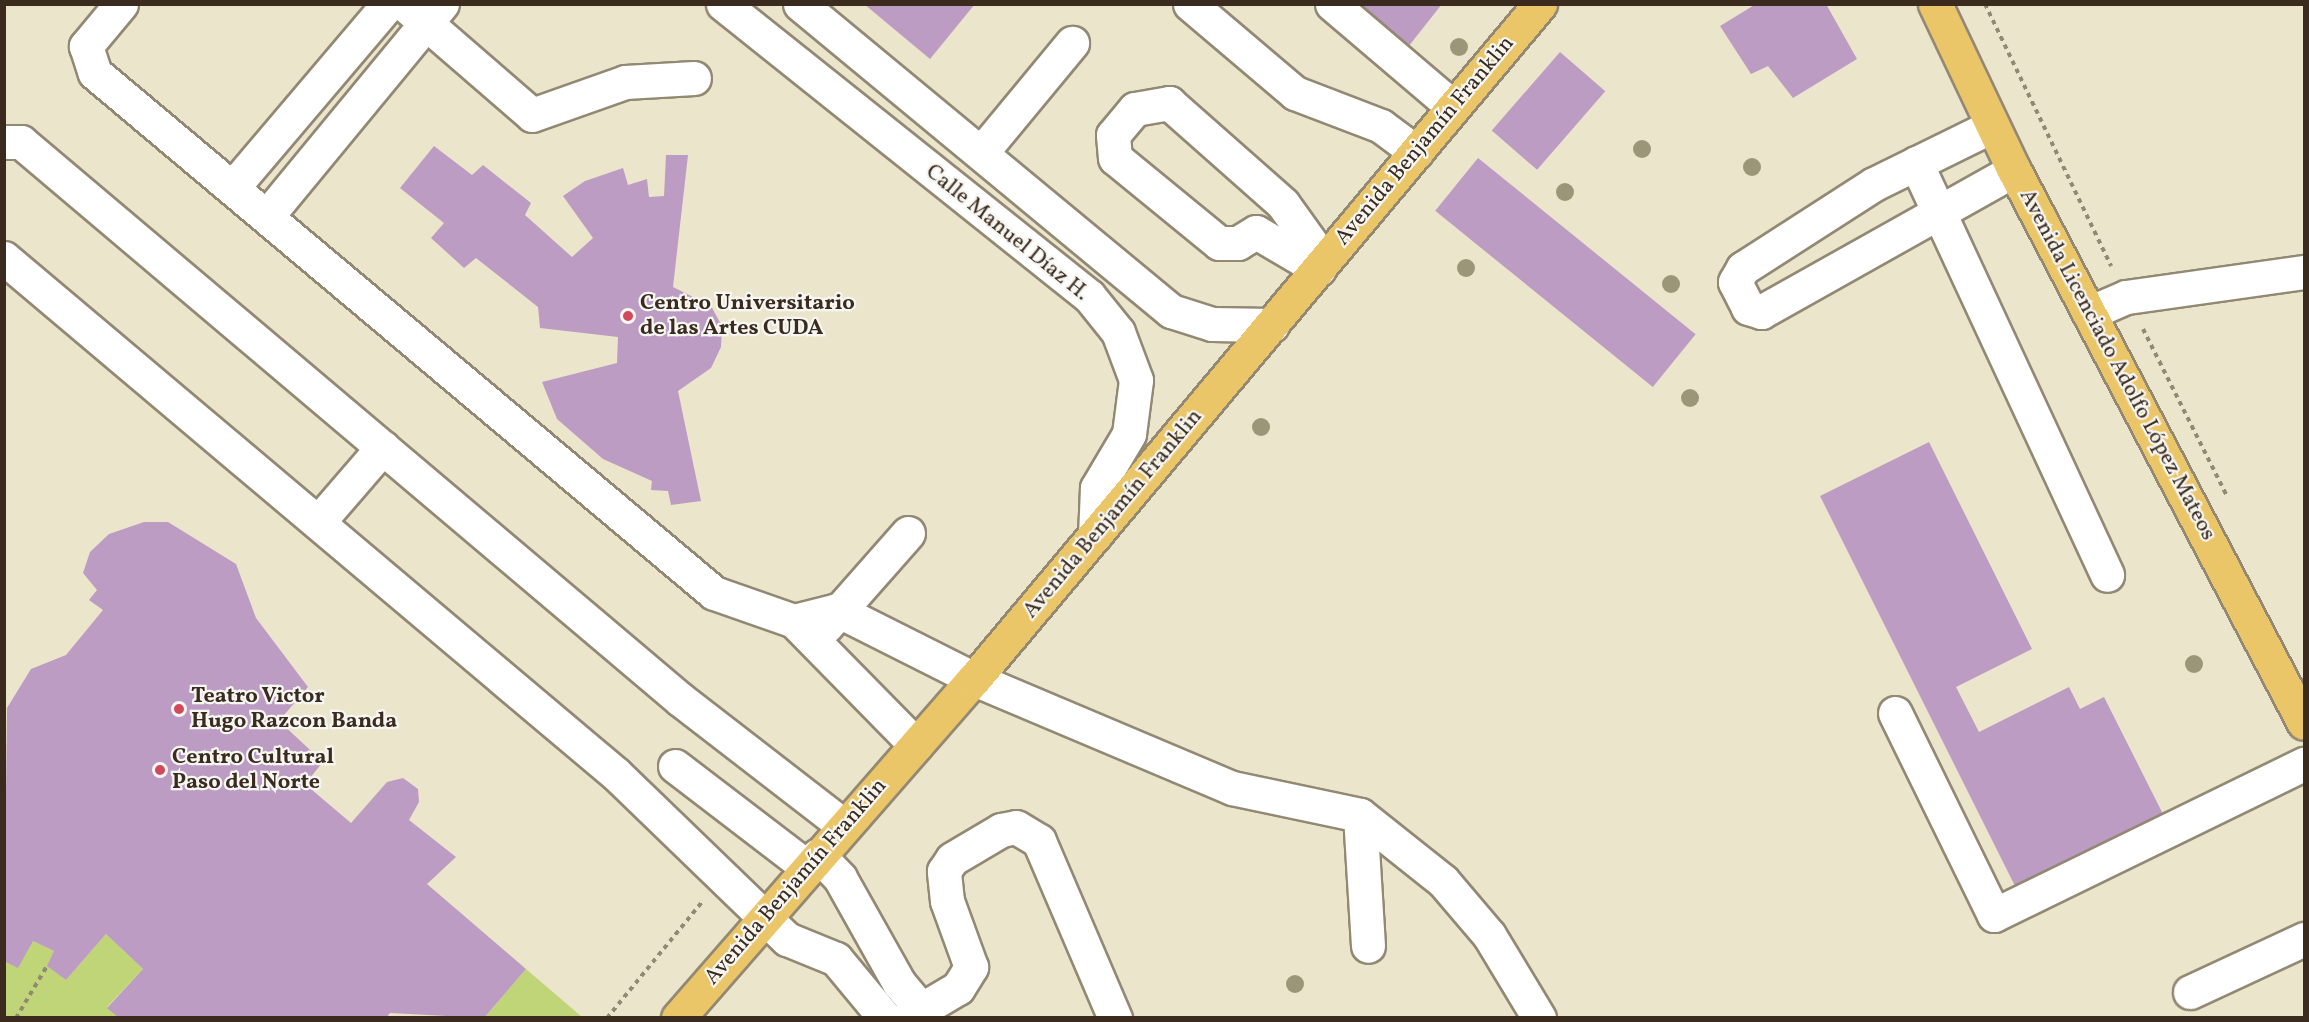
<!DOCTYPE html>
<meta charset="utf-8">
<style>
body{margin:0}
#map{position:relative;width:2309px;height:1022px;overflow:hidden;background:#ebe6cb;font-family:Vollkorn,serif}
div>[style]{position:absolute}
.green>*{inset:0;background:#c0d578}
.building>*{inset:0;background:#bc9cc2;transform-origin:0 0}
.path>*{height:4px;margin-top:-2px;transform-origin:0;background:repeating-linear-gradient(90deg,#938874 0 4.5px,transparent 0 9px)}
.roads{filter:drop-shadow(2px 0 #938874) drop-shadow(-2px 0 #938874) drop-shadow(0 2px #938874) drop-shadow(0 -2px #938874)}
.minor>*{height:33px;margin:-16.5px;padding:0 16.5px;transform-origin:16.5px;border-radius:16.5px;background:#fff}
.major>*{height:33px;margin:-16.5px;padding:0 16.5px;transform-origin:16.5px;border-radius:16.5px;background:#ebc669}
.trees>*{width:18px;height:18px;margin:-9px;border-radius:50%;background:#9c9678}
.dots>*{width:16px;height:16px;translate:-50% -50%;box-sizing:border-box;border:3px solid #f6f6f2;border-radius:50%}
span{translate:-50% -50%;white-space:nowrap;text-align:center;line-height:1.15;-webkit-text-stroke:4.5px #f6f6f2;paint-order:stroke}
.street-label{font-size:22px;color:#3b2a1e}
.poi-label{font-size:22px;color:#3b2a1e;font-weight:700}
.left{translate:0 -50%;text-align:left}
.frame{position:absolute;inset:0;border:6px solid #3b2a1e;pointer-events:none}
</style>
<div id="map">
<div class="green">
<div style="clip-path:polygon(106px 934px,143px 969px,107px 1007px,119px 1017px,5px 1017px,4px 961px,33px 941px,54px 951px,48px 966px,66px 980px)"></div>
<div style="clip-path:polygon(526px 969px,582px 1017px,485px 1017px)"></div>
</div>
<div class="building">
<div style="clip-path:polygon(864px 4px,975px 4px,930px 59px)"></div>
<div style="clip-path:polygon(1356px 4px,1442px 4px,1408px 47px)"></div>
<div style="clip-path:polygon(1756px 4px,1826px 4px,1857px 59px,1793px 98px,1768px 66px,1751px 74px,1720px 26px)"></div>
<div style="left:1560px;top:52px;width:60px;height:104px;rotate:41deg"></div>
<div style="clip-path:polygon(434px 146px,472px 175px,483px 165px,531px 203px,525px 215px,572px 257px,593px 238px,563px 196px,585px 181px,623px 168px,628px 185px,647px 179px,649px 197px,664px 196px,666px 155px,688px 155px,673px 287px,711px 306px,722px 326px,721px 347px,711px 368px,678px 391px,701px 501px,671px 505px,668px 491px,651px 490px,652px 481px,603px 459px,557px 419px,542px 382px,617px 363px,618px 337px,540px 328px,538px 307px,476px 258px,464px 268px,431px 238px,444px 223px,400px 188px)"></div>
<div style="left:1478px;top:158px;width:280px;height:68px;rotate:39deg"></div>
<div style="clip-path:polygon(1929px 442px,2032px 649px,1956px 687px,1979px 732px,2069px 687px,2080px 709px,2104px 697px,2167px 822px,2022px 900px,1820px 496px)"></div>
<div style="clip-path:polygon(144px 522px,168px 522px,236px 564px,256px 618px,308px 687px,279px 721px,323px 762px,305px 784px,351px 823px,387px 782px,403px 778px,418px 789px,419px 802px,409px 820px,456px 857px,427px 884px,526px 969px,484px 1018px,390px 1013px,386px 1018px,119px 1018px,107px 1008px,143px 969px,106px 934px,66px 980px,47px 966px,54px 951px,33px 941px,18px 968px,4px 961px,7px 708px,31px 669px,66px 655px,103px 610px,89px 600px,97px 590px,83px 573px,90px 552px,109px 534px)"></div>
</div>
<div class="path">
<div style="left:1985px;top:4px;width:291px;rotate:64.3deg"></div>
<div style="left:2143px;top:329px;width:185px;rotate:63.3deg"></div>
<div style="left:16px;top:1018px;width:61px;rotate:-59.2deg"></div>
<div style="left:607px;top:1018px;width:150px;rotate:-50.7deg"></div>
</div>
<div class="roads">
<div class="minor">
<div style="left:121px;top:4px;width:55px;rotate:129.8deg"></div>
<div style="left:86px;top:46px;width:28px;rotate:72deg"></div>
<div style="left:95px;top:73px;width:808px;rotate:40.03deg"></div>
<div style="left:714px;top:593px;width:85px;rotate:19.3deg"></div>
<div style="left:794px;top:621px;width:174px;rotate:45.5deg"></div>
<div style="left:404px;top:4px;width:169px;rotate:40.9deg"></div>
<div style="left:532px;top:115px;width:99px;rotate:-19.5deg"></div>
<div style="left:625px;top:82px;width:69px;rotate:-3.3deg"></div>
<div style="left:723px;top:4px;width:468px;rotate:38.6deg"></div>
<div style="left:1089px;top:296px;width:46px;rotate:51.1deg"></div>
<div style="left:1118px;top:332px;width:51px;rotate:69.4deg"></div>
<div style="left:1136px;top:380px;width:54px;rotate:97.4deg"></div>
<div style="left:1129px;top:434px;width:63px;rotate:120.7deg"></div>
<div style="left:1097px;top:488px;width:47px;rotate:92.4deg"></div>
<div style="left:800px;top:4px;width:482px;rotate:39.6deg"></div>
<div style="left:1171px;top:311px;width:43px;rotate:17.6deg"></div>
<div style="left:1212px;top:324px;width:60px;rotate:1deg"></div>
<div style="left:1190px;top:4px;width:138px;rotate:40.3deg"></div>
<div style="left:1295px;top:93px;width:92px;rotate:21deg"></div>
<div style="left:1381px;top:126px;width:44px;rotate:36.6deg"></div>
<div style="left:1332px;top:4px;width:159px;rotate:40.4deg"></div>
<div style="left:1992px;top:126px;width:131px;rotate:153.8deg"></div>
<div style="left:1874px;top:184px;width:156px;rotate:147.3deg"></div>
<div style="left:1743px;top:268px;width:16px;rotate:120deg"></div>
<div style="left:1735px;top:282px;width:29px;rotate:63deg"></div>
<div style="left:1748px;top:308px;width:14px;rotate:17deg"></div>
<div style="left:1761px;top:312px;width:290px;rotate:-29.3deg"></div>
<div style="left:4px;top:142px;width:17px"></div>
<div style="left:21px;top:142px;width:864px;rotate:40.21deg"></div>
<div style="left:681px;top:700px;width:206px;rotate:37.7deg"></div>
<div style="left:981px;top:153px;width:143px;rotate:-50.4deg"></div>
<div style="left:1916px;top:163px;width:454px;rotate:65.1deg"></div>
<div style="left:233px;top:187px;width:240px;rotate:-49.7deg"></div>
<div style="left:267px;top:216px;width:275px;rotate:-50.5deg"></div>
<div style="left:4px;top:258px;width:800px;rotate:40.14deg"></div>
<div style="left:616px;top:774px;width:238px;rotate:44deg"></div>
<div style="left:787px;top:939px;width:53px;rotate:22.2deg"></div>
<div style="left:836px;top:959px;width:77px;rotate:50.3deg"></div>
<div style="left:1319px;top:269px;width:73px;rotate:-149.6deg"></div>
<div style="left:1256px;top:232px;width:21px;rotate:149deg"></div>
<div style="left:1238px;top:243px;width:19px;rotate:180deg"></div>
<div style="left:1219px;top:243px;width:134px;rotate:-140.7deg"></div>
<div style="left:1115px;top:158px;width:23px;rotate:-95deg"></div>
<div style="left:1113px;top:135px;width:34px;rotate:-50deg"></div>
<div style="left:1135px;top:109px;width:35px;rotate:-10deg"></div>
<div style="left:1169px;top:103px;width:152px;rotate:41.5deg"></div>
<div style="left:1283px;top:204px;width:70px;rotate:54.3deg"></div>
<div style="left:2089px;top:313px;width:40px;rotate:-23.4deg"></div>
<div style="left:2126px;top:297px;width:180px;rotate:-8deg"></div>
<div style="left:320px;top:520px;width:96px;rotate:-49.2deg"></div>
<div style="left:794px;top:621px;width:44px;rotate:-14.3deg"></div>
<div style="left:837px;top:610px;width:153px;rotate:26.7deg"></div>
<div style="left:974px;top:679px;width:280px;rotate:22.9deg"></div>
<div style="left:1232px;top:788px;width:131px;rotate:11.9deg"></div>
<div style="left:1360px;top:815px;width:106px;rotate:38.5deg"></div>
<div style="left:1443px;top:881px;width:71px;rotate:49.6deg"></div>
<div style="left:1489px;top:935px;width:97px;rotate:58.9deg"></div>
<div style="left:826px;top:626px;width:124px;rotate:-48.6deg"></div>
<div style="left:1895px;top:713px;width:225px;rotate:63.9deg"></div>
<div style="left:1994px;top:915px;width:345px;rotate:-26deg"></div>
<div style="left:675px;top:766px;width:166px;rotate:37.4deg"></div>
<div style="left:1360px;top:815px;width:131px;rotate:86.5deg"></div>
<div style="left:818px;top:855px;width:32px;rotate:46deg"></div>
<div style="left:840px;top:878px;width:120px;rotate:60.7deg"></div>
<div style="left:899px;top:983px;width:34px;rotate:50deg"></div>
<div style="left:2190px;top:992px;width:126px;rotate:-24.9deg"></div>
<div style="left:907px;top:1018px;width:59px;rotate:-30.5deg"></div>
<div style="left:958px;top:988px;width:25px;rotate:-58deg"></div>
<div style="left:971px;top:967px;width:70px;rotate:-110deg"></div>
<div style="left:947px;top:901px;width:30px;rotate:-96deg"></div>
<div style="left:944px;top:871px;width:14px;rotate:-56deg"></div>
<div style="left:952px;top:859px;width:57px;rotate:-30.6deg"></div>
<div style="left:1001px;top:830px;width:15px;rotate:-11deg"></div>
<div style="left:1016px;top:827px;width:27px;rotate:31deg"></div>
<div style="left:1039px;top:841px;width:193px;rotate:66.8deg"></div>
</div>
<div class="major">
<div style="left:1935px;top:4px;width:184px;rotate:64.6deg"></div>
<div style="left:2014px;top:170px;width:624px;rotate:62.33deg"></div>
<div style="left:678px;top:1018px;width:450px;rotate:-48.9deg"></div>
<div style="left:974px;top:679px;width:881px;rotate:-50.02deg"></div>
</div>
</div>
<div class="trees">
<div style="left:1459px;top:47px"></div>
<div style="left:1642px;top:149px"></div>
<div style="left:1752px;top:167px"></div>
<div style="left:1565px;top:192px"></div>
<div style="left:1466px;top:268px"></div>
<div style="left:1671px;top:284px"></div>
<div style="left:1690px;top:398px"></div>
<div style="left:1261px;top:427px"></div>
<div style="left:2194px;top:664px"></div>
<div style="left:1295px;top:984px"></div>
</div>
<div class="dots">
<div style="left:628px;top:316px;background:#d1495b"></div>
<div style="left:179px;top:709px;background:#d1495b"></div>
<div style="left:160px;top:770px;background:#d1495b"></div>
</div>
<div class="street-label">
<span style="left:1425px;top:141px;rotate:-50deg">Avenida Benjamín Franklin</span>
<span style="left:1007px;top:233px;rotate:39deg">Calle Manuel Díaz H.</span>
<span style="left:2117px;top:365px;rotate:62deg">Avenida Licenciado Adolfo López Mateos</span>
<span style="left:1113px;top:514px;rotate:-50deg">Avenida Benjamín Franklin</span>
<span style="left:796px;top:882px;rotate:-49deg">Avenida Benjamín Franklin</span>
</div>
<div class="poi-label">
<span class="left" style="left:640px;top:316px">Centro Universitario<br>de las Artes CUDA</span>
<span class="left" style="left:191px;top:709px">Teatro Victor<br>Hugo Razcon Banda</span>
<span class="left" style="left:172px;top:770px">Centro Cultural<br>Paso del Norte</span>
</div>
<div class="frame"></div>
</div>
